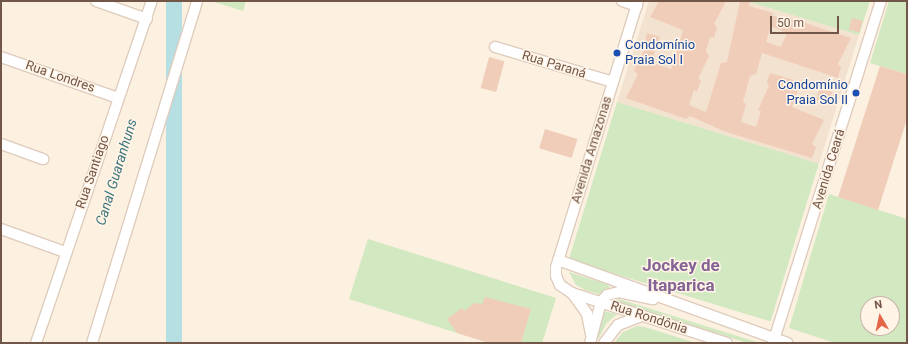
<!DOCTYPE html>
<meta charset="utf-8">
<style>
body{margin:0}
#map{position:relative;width:908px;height:344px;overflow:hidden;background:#fcf0e0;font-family:Roboto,sans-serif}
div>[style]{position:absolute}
.residential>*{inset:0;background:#f3e2cf}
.green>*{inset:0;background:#d1e8c0;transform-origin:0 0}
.water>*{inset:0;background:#b6dfe4;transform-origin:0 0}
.building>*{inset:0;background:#f0cdb9;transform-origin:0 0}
.roads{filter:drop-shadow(1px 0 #dfccbd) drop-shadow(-1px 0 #dfccbd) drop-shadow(0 1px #dfccbd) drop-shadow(0 -1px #dfccbd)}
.minor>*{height:10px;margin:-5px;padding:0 5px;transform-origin:5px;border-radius:5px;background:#fff}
.dots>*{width:11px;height:11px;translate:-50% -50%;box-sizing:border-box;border:2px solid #fff4e6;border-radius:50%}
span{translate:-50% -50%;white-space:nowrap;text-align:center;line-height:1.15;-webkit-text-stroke:3px #fff4e6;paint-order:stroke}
.transit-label{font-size:13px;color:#164399}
.left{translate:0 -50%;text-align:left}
.right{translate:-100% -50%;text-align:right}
.street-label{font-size:13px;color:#725648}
.water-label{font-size:14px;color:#3f767f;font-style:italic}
.district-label{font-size:17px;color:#836495;font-weight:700}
.frame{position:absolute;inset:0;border:2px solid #725648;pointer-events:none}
.north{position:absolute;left:860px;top:296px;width:40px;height:40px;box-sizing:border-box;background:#fff4e6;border:1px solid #c7b5a7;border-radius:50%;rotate:351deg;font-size:11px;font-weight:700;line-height:16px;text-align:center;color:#725648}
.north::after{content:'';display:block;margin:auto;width:14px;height:18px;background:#e46547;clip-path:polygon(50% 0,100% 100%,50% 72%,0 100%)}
.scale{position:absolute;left:770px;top:16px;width:69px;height:18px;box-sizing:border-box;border:2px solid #725648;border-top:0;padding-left:5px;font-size:12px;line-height:14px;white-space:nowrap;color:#725648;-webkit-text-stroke:3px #fff4e6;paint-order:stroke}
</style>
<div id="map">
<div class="residential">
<div style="clip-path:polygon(649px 1px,746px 1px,859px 35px,819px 164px,617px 102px)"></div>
</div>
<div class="green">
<div style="clip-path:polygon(211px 1px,246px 1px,243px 11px)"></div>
<div style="clip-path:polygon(746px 1px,870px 1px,859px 35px)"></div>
<div style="clip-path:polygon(889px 1px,907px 1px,907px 74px,870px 63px)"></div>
<div style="left:617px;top:102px;width:211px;height:165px;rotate:17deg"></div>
<div style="clip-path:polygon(evenodd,829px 194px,907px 219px,907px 343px,835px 343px,789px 328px,829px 194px,868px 304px,892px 304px,892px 328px,868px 328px,868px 304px)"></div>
<div style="clip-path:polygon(368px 239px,556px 298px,542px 343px,489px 343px,349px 299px)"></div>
<div style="clip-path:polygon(569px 272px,606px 284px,610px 287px,599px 294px,585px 290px,576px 285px)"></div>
<div style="clip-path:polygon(619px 299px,760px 343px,747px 343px,613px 301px)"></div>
<div style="clip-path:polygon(603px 311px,617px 314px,606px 324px,599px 338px,597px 337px)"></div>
<div style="clip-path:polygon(637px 326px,645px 327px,696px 343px,614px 343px,623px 332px)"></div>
</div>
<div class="water">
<div style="left:166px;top:1px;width:16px;height:358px"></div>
</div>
<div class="building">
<div style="clip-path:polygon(evenodd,659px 1px,726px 1px,714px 24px,717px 27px,714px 38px,710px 37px,706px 51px,709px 56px,698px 79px,701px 80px,697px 92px,694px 90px,689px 105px,706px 112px,721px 63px,727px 62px,740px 1px,750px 1px,749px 6px,773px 13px,772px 16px,790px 18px,851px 38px,838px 64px,841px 67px,838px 78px,762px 53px,756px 74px,750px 76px,743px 102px,746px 104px,741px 122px,756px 127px,761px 111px,758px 110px,769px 86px,767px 82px,770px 73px,801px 82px,792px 107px,824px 120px,812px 144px,816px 147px,812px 158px,726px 132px,690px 116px,686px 119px,626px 98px,638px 74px,634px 71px,638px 60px,641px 61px,647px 33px,660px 37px,651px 62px,671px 69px,683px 30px,650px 17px,659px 1px,771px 26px,787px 33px,781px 47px,766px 42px,771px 26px)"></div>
<div style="left:852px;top:18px;width:11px;height:12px;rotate:15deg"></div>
<div style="left:489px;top:57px;width:16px;height:32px;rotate:15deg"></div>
<div style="clip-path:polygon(880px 66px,907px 74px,907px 119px,878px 210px,838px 197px)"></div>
<div style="left:820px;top:88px;width:13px;height:13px;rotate:18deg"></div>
<div style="left:545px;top:129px;width:34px;height:20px;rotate:17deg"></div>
<div style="clip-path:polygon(485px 297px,531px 309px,521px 343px,489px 343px,457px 333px,447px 319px,462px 308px,465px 311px,474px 303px,482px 304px)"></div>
</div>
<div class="roads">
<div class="minor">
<div style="left:96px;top:1px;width:54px;rotate:19.4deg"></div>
<div style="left:622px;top:1px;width:16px;rotate:18deg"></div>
<div style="left:638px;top:1px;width:278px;rotate:107.1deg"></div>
<div style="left:556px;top:267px;width:9px;rotate:90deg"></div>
<div style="left:556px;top:276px;width:10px;rotate:66deg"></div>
<div style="left:560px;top:285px;width:14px;rotate:34deg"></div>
<div style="left:572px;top:293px;width:163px;rotate:17.9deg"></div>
<div style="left:495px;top:47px;width:123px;rotate:16.5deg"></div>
<div style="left:1px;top:57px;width:124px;rotate:19.3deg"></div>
<div style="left:1px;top:144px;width:45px;rotate:19.7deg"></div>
<div style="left:1px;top:229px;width:68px;rotate:19.8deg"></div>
<div style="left:558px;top:260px;width:244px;rotate:19.9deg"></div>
<div style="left:572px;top:293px;width:26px;rotate:54deg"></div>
<div style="left:587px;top:314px;width:20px;rotate:79deg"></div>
<div style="left:36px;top:343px;width:361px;rotate:-71.3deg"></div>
<div style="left:92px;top:343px;width:358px;rotate:-72.9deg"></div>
<div style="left:590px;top:343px;width:42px;rotate:-75deg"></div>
<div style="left:601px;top:302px;width:9px;rotate:-49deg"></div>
<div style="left:607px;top:295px;width:12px;rotate:-14deg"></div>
<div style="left:619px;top:292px;width:35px;rotate:12deg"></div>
<div style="left:604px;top:343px;width:23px;rotate:-52deg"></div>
<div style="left:618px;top:325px;width:25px;rotate:-21deg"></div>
<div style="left:773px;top:343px;width:359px;rotate:-72.5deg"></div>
</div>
</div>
<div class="dots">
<div style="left:617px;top:53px;background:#1a4fb4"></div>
<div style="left:856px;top:93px;background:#1a4fb4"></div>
</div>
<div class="transit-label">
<span class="left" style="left:625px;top:53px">Condomínio<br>Praia Sol I</span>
<span class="right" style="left:848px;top:93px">Condomínio<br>Praia Sol II</span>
</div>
<div class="street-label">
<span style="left:554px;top:65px;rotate:17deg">Rua Paraná</span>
<span style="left:60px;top:77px;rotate:19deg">Rua Londres</span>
<span style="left:592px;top:150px;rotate:-73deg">Avenida Amazonas</span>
<span style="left:829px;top:169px;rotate:-73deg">Avenida Ceará</span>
<span style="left:93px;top:172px;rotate:-71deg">Rua Santiago</span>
<span style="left:649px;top:318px;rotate:18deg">Rua Rondônia</span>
</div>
<div class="water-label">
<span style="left:116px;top:172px;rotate:-73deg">Canal Guaranhuns</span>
</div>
<div class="district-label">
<span style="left:681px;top:276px">Jockey de<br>Itaparica</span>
</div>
<div class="frame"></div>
<div class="north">N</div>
<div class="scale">50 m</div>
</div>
